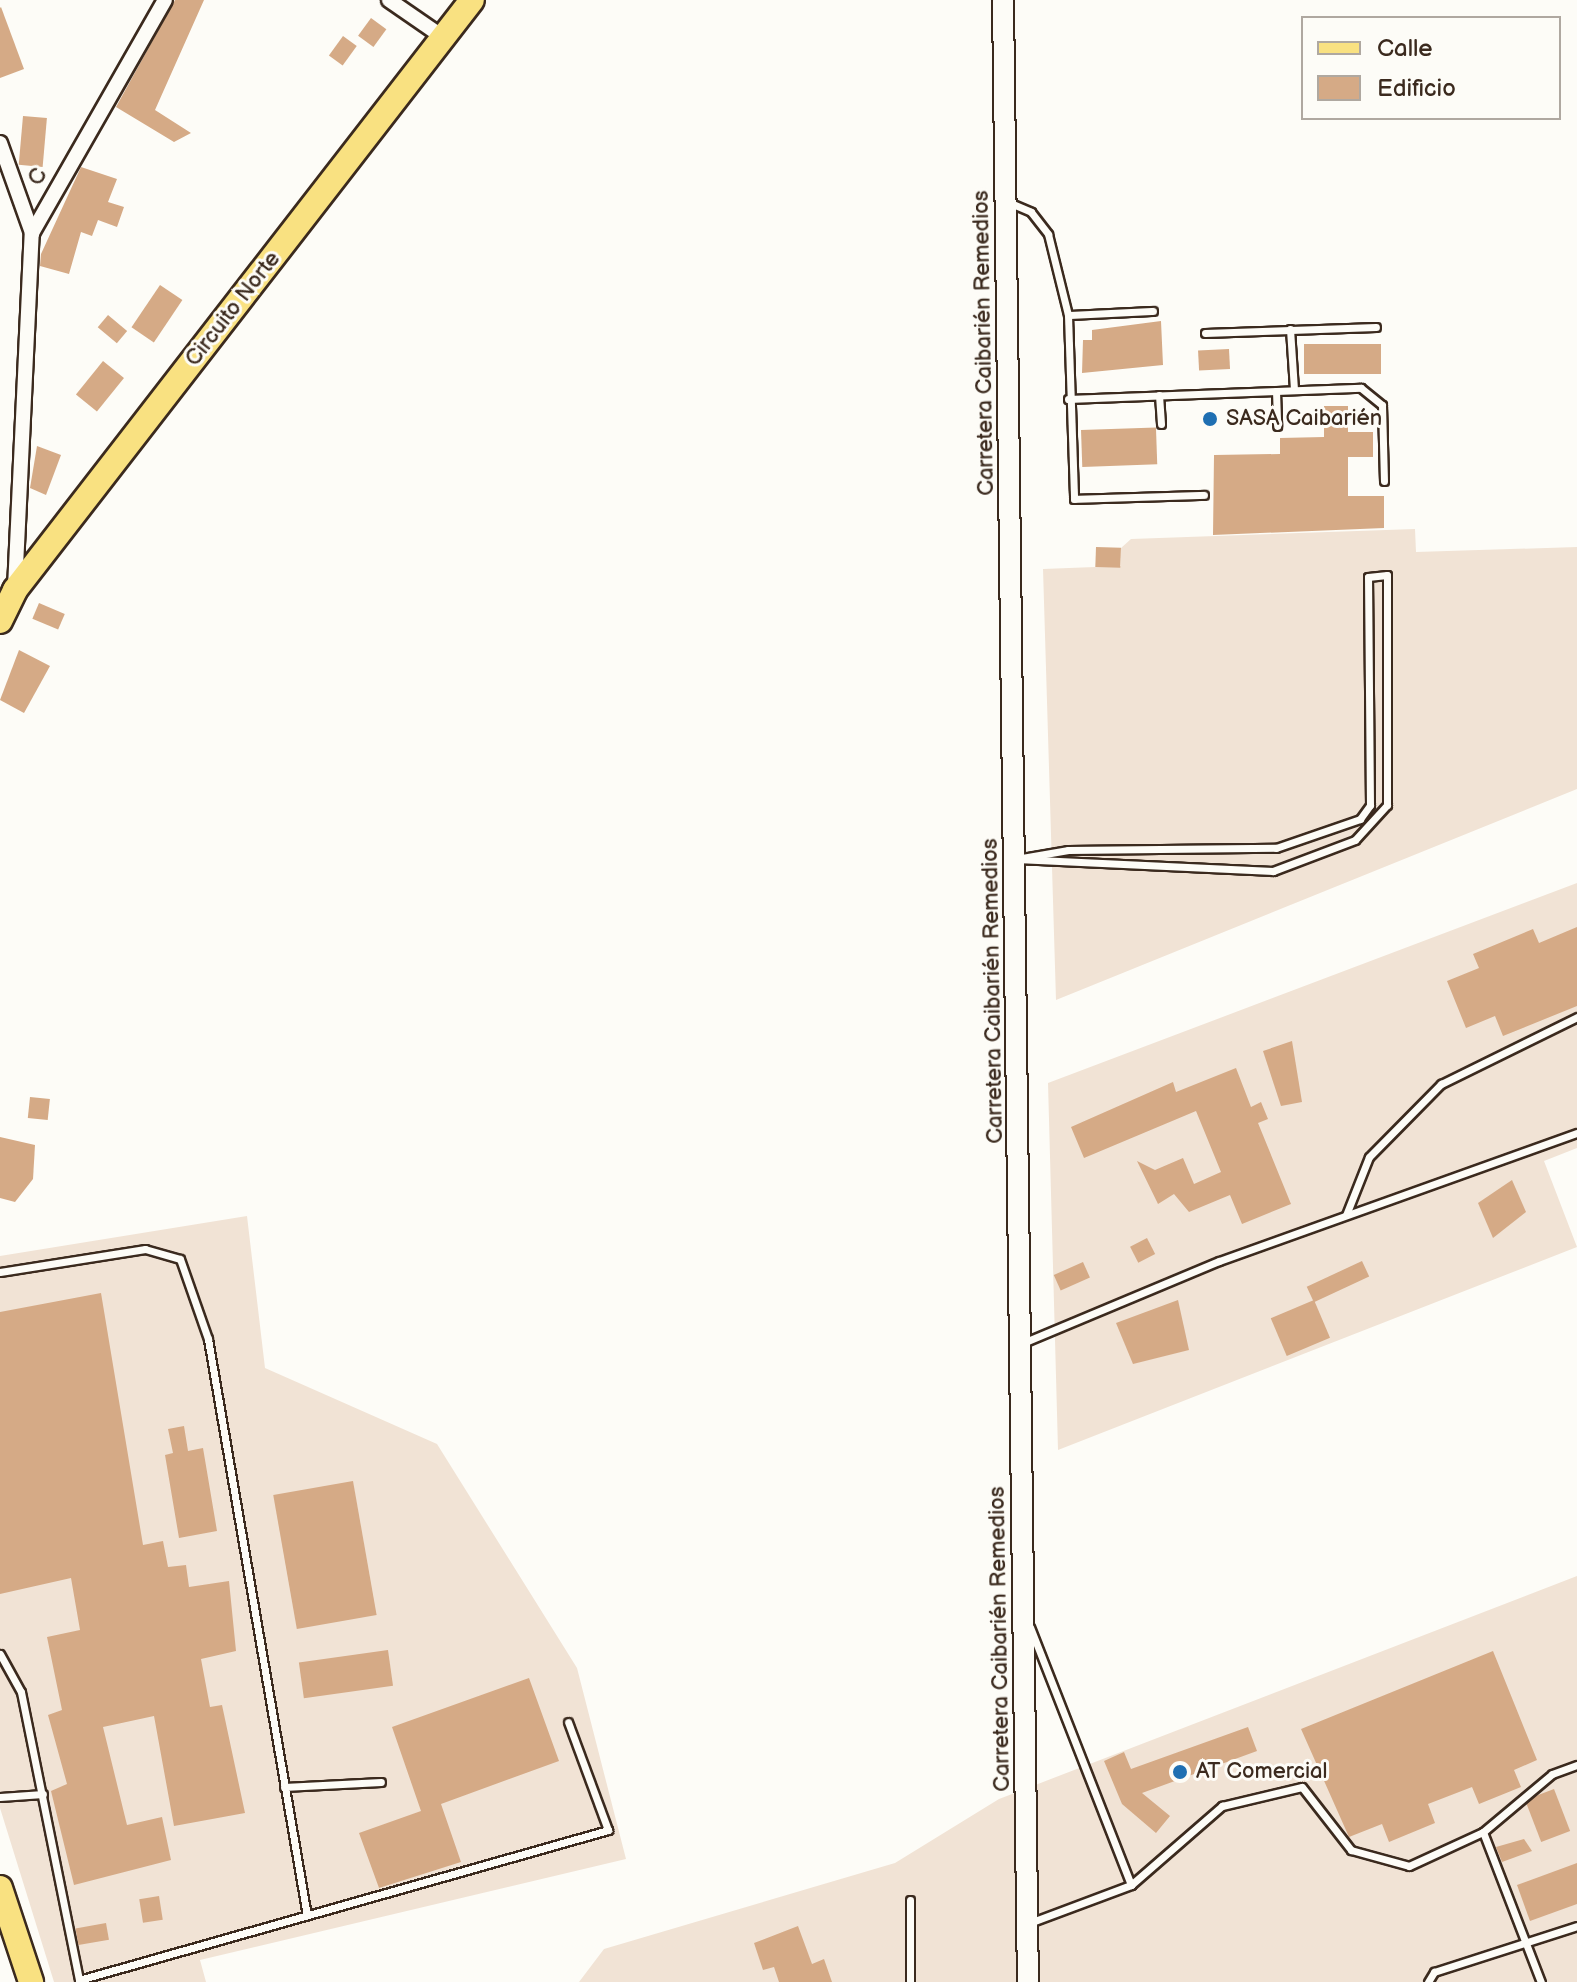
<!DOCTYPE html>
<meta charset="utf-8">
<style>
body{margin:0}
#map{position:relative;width:1577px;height:1982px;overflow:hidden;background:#fdfcf7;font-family:"Balsamiq Sans",sans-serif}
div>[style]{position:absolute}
.built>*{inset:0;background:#f1e3d5}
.building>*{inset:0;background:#d5aa86;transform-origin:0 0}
.roads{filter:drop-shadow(2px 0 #3b2a1e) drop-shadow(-2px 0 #3b2a1e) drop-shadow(0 2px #3b2a1e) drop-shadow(0 -2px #3b2a1e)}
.lane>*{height:7px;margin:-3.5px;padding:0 3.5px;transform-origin:3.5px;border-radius:3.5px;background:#fdfcf7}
.street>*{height:14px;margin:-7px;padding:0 7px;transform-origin:7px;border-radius:7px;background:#fdfcf7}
.secondary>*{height:20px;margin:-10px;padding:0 10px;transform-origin:10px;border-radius:10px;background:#fdfcf7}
.primary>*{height:24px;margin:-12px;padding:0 12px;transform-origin:12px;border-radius:12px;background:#f9e181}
.dots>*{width:22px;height:22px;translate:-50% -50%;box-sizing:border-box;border:4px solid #fdfcf7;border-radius:50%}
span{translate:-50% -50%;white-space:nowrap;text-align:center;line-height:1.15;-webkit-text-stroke:6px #fdfcf7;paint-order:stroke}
.street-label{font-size:22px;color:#3b2a1e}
.poi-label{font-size:22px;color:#3b2a1e}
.left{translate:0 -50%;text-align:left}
.legend{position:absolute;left:1301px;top:16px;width:260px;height:104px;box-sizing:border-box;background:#fdfcf7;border:2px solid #afa8a0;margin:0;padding:10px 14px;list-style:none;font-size:24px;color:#3b2a1e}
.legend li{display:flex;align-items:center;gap:16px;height:40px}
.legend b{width:40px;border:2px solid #afa8a0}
</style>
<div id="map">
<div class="built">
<div style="clip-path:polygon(1415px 529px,1416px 552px,1577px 547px,1577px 789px,1056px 1000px,1043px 569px,1121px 566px,1121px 548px,1131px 539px)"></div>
<div style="clip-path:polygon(1577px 883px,1577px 1148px,1544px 1161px,1577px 1247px,1058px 1450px,1048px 1083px)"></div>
<div style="clip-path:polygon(247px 1216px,265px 1368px,437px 1444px,577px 1668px,626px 1859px,200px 1960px,206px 1982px,54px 1982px,0 1808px,0 1256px)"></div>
<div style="clip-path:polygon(1577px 1576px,1577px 1982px,579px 1982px,604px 1949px,895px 1863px,999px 1799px)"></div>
</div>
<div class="building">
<div style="clip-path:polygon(175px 0,204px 0,155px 110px,191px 133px,174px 142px,116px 107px)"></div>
<div style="clip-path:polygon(1px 7px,24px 69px,0 78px,0 8px)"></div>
<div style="left:371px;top:18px;width:19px;height:22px;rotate:36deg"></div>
<div style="left:343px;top:36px;width:17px;height:24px;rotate:36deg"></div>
<div style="left:23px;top:116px;width:24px;height:49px;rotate:5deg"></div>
<div style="clip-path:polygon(81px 167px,117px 179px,108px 202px,124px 207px,117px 227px,98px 220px,92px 236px,81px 232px,69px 274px,40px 266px,41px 254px)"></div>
<div style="left:160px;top:285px;width:27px;height:51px;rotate:34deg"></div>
<div style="left:108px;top:315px;width:25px;height:16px;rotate:40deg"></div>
<div style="clip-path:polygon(1161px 321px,1163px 365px,1082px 373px,1083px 340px,1092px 340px,1092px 330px)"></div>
<div style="left:1381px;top:344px;width:30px;height:77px;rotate:90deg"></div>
<div style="left:1229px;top:349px;width:20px;height:31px;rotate:87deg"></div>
<div style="left:103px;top:361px;width:27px;height:43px;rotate:39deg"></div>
<div style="clip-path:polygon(1324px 406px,1348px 406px,1348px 432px,1373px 432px,1373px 457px,1348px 457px,1348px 496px,1384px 496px,1384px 528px,1213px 535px,1214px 455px,1280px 454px,1280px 438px,1324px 437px)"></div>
<div style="left:1081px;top:430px;width:75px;height:37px;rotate:-2deg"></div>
<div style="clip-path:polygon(37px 446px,61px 455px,46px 495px,30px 488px)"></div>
<div style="left:1096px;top:547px;width:25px;height:20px;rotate:2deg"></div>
<div style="left:39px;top:603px;width:28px;height:17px;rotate:23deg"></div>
<div style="clip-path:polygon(19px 650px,50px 666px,24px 713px,0 700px)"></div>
<div style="clip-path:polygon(1577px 927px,1577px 1006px,1503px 1036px,1495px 1016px,1466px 1028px,1447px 981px,1479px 968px,1473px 954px,1533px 929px,1539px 943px)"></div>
<div style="clip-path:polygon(1292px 1041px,1302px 1102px,1281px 1106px,1263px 1051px)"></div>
<div style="clip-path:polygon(1236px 1068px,1251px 1107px,1261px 1102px,1268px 1119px,1258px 1123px,1291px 1204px,1242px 1224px,1230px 1195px,1189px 1212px,1174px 1194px,1158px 1204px,1137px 1161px,1155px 1170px,1183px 1158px,1194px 1184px,1221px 1172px,1196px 1111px,1084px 1158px,1071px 1127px,1173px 1082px,1176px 1092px)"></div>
<div style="left:30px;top:1097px;width:20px;height:21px;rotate:6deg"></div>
<div style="clip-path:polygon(0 1137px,35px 1145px,33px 1179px,15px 1202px,0 1198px)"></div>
<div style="clip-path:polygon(1512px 1180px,1526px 1212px,1493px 1238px,1478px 1203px)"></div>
<div style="left:1147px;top:1238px;width:18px;height:19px;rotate:63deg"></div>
<div style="left:1362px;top:1261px;width:17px;height:61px;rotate:65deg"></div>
<div style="left:1083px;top:1262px;width:17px;height:32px;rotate:66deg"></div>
<div style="clip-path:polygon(101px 1293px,143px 1545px,163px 1541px,168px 1567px,186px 1565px,189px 1587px,229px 1581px,236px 1651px,201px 1659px,210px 1707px,222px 1705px,245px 1813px,174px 1826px,154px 1716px,103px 1727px,127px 1825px,162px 1817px,171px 1860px,74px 1885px,51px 1791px,67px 1784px,48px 1715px,62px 1710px,47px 1637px,80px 1630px,71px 1578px,0 1594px,0 1312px)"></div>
<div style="clip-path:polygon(1178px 1300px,1189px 1350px,1133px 1364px,1116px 1323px)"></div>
<div style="left:1314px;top:1300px;width:41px;height:47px;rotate:67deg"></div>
<div style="clip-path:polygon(184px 1426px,188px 1451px,203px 1448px,217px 1531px,179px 1538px,165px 1455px,173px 1453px,168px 1429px)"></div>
<div style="left:353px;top:1481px;width:136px;height:81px;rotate:80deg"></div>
<div style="left:388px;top:1650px;width:36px;height:90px;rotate:82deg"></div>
<div style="clip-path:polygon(1493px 1651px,1537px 1760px,1514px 1770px,1521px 1787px,1479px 1804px,1472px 1787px,1428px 1804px,1435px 1823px,1389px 1842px,1382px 1824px,1349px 1837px,1301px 1729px)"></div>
<div style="clip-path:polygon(529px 1678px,559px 1761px,441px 1804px,461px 1862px,379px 1888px,359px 1833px,421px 1811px,392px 1727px)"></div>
<div style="clip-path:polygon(1248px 1727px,1257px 1751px,1142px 1793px,1170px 1816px,1156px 1833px,1122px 1804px,1104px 1761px,1124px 1752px,1131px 1769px)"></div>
<div style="left:1554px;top:1789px;width:45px;height:31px;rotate:69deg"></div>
<div style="clip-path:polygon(1524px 1839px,1532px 1851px,1502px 1862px,1496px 1847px)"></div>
<div style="clip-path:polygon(1577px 1863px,1577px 1904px,1530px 1921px,1517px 1885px)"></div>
<div style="left:159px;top:1896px;width:24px;height:20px;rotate:81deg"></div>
<div style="left:106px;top:1923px;width:17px;height:31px;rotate:80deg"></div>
<div style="clip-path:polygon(798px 1926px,812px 1964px,824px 1959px,832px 1982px,779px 1982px,774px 1967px,763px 1970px,754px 1943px)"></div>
</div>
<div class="roads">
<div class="lane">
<div style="left:1008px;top:202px;width:25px;rotate:23deg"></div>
<div style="left:1031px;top:212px;width:28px;rotate:52deg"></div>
<div style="left:1048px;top:234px;width:83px;rotate:76.1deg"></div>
<div style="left:1068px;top:315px;width:184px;rotate:88.1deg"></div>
<div style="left:1074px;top:499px;width:130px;rotate:-1.8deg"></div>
<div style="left:1068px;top:315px;width:85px;rotate:-2.7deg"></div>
<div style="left:1290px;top:329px;width:61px;rotate:86.2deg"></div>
<div style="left:1205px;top:333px;width:171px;rotate:-2deg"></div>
<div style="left:1276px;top:391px;width:35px;rotate:88deg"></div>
<div style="left:1159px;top:395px;width:29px;rotate:86deg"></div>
<div style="left:1068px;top:399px;width:293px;rotate:-2.2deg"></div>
<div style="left:1361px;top:388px;width:27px;rotate:39deg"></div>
<div style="left:1382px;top:405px;width:76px;rotate:88.5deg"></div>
<div style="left:1387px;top:575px;width:230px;rotate:90deg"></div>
<div style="left:1387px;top:805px;width:47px;rotate:132.4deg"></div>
<div style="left:1355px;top:840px;width:88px;rotate:159.3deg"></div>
<div style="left:1273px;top:871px;width:257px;rotate:-177.3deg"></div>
<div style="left:1016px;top:859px;width:53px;rotate:-9.8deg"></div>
<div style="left:1068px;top:850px;width:208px;rotate:-0.6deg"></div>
<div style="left:1276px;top:848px;width:89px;rotate:-19deg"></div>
<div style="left:1360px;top:819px;width:17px;rotate:-54deg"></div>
<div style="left:1370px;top:805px;width:228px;rotate:-90.5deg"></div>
<div style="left:1368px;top:577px;width:19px;rotate:-6deg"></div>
<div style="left:1346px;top:1215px;width:62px;rotate:-68.4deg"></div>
<div style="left:1369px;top:1157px;width:103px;rotate:-45.4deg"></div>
<div style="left:1441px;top:1084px;width:152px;rotate:-26.2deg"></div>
<div style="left:0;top:1272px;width:147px;rotate:-9deg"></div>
<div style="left:145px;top:1249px;width:36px;rotate:16deg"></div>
<div style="left:180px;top:1259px;width:85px;rotate:70.7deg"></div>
<div style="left:208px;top:1339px;width:585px;rotate:80.26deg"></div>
<div style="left:1023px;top:1343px;width:212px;rotate:-22.7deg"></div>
<div style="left:1219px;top:1261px;width:380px;rotate:-19.7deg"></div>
<div style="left:1030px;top:1627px;width:277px;rotate:68.6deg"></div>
<div style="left:0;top:1654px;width:43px;rotate:61.1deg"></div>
<div style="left:21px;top:1692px;width:294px;rotate:78.6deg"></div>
<div style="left:79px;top:1980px;width:550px;rotate:-15.83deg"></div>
<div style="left:608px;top:1830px;width:115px;rotate:-110.3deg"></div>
<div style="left:284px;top:1787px;width:97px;rotate:-3deg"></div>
<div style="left:0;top:1797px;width:43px;rotate:-4deg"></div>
<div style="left:1483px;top:1832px;width:161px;rotate:68.9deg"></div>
<div style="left:1032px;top:1922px;width:106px;rotate:-20.5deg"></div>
<div style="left:1131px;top:1885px;width:121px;rotate:-41deg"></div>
<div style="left:1222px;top:1806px;width:82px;rotate:-13.4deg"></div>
<div style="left:1302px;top:1787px;width:80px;rotate:52.1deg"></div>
<div style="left:1351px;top:1850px;width:60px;rotate:15.4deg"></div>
<div style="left:1409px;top:1866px;width:81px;rotate:-24.7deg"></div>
<div style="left:1483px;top:1832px;width:90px;rotate:-40deg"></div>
<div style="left:1552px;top:1774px;width:27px;rotate:-20deg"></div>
<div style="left:910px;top:1982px;width:82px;rotate:-90deg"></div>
<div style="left:1428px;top:1982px;width:12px;rotate:-59deg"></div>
<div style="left:1434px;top:1972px;width:150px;rotate:-17.8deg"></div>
</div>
<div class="street">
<div style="left:389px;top:0;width:67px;rotate:34.6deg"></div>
<div style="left:0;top:143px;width:96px;rotate:70.4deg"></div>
<div style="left:15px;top:588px;width:355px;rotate:-87.3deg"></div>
<div style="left:32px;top:233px;width:268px;rotate:-60.3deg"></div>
</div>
<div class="secondary">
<div style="left:1003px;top:0;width:1982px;rotate:89.28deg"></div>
</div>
<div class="primary">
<div style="left:0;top:621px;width:34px;rotate:-64deg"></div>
<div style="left:15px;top:590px;width:746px;rotate:-52.24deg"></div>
<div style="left:0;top:1888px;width:99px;rotate:71.7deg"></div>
</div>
</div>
<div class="dots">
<div style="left:1210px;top:419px;background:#1f6fb2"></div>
<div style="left:1180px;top:1772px;background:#1f6fb2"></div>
</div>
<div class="street-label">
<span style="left:38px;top:177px;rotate:-60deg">C</span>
<span style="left:233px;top:309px;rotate:-52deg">Circuito Norte</span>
<span style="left:984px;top:343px;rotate:-91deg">Carretera Caibarién Remedios</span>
<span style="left:993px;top:991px;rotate:-91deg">Carretera Caibarién Remedios</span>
<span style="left:1000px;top:1639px;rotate:-91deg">Carretera Caibarién Remedios</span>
</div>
<div class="poi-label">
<span class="left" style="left:1226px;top:419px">SASA Caibarién</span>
<span class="left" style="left:1196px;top:1772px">AT Comercial</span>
</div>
<ul class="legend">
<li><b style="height:10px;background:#f9e181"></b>Calle</li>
<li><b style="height:22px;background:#d5aa86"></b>Edificio</li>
</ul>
</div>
